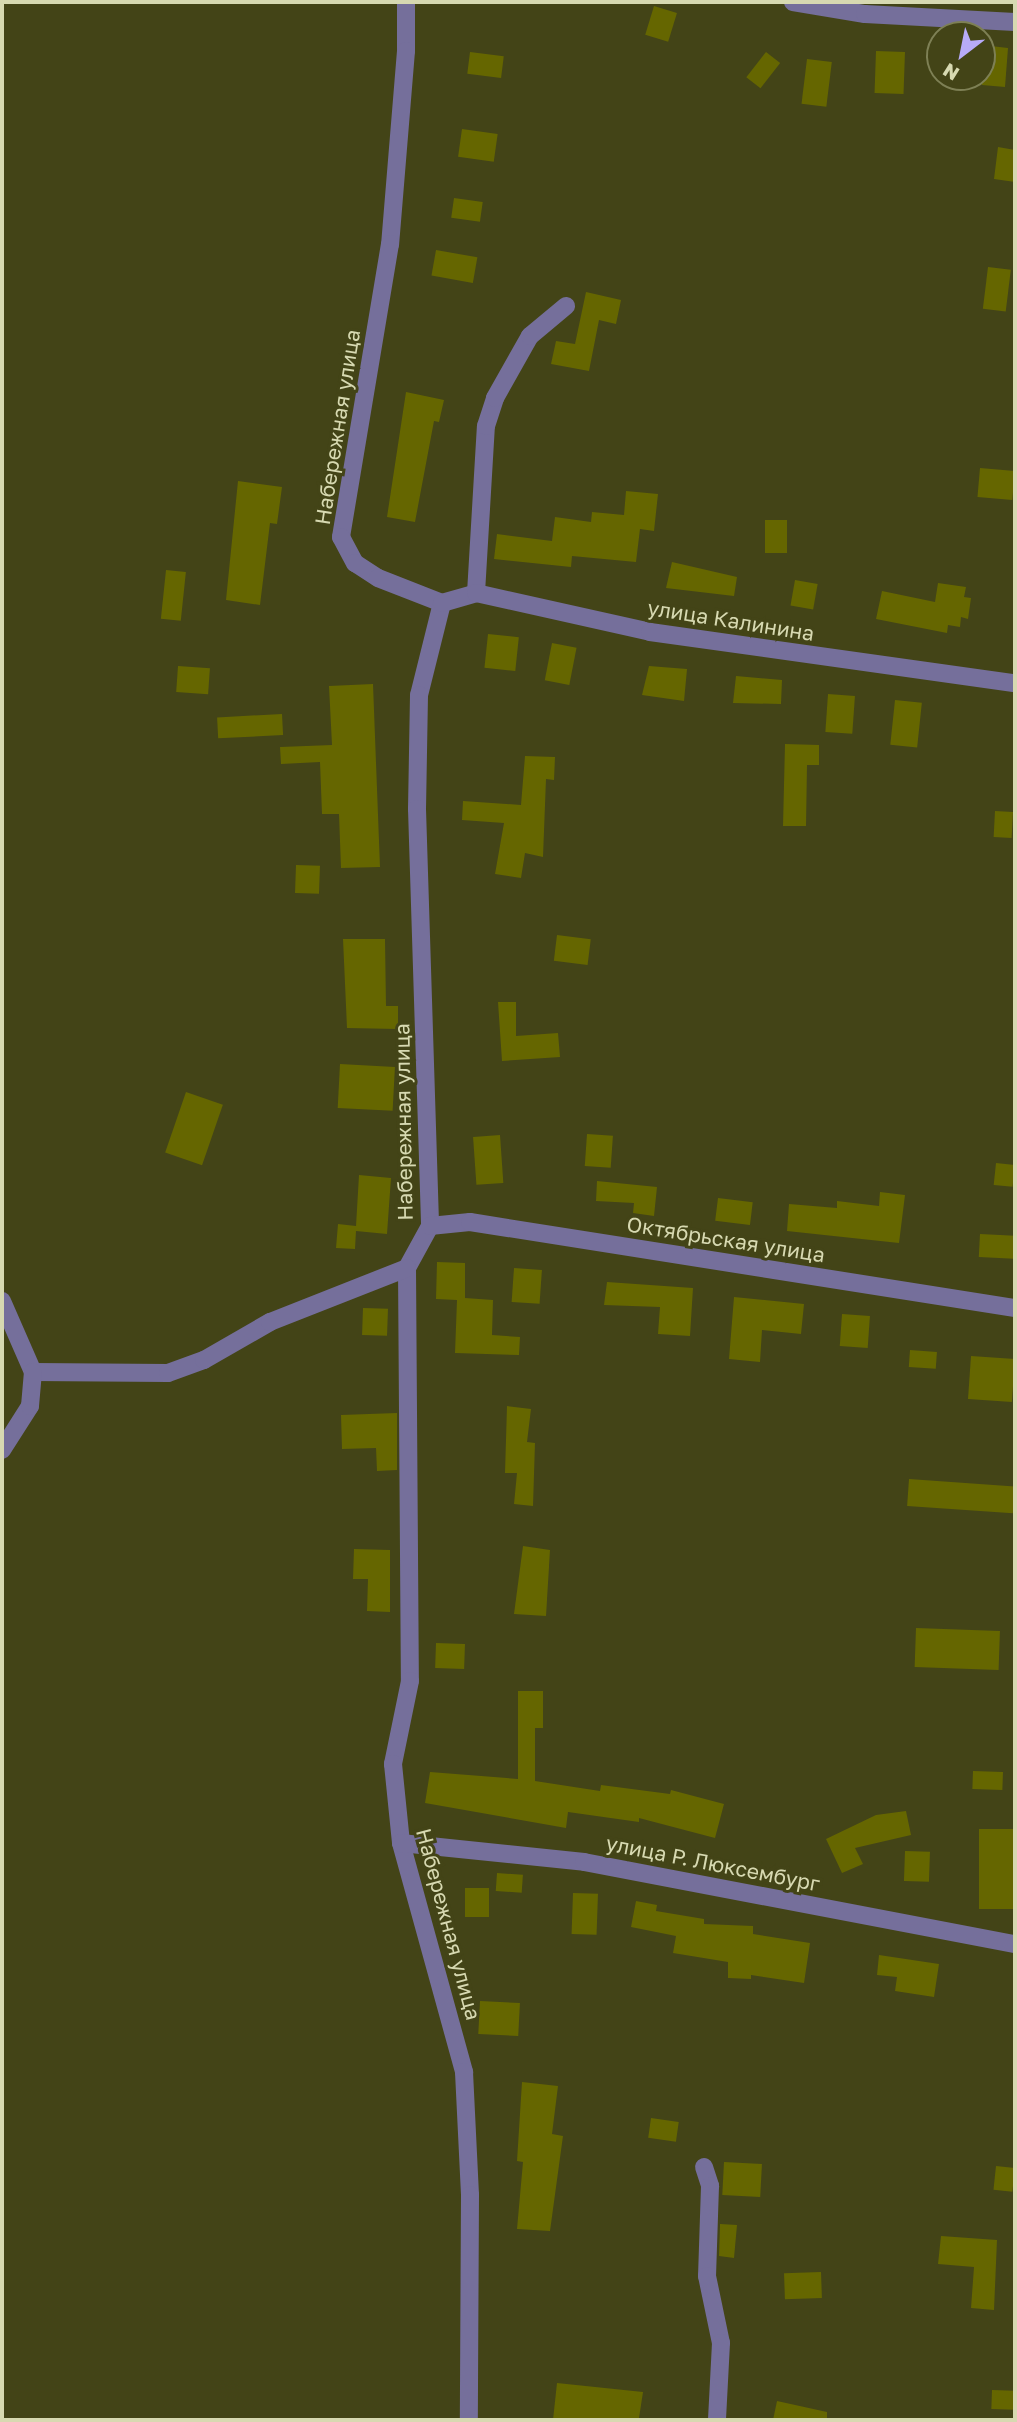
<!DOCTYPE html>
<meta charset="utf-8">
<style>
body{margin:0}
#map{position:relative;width:1017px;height:2422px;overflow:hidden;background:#434417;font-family:"Golos Text",sans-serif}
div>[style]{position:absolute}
.building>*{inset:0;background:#656600;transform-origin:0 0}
.minor>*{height:18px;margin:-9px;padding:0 9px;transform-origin:9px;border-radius:9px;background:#756f9b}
span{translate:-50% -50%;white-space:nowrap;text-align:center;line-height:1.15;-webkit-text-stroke:6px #434417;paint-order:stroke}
.street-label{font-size:21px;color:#d7d9b1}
.frame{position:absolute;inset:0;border:4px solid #d7d9b1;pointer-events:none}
.north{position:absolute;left:926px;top:21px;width:70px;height:70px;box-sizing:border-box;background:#434417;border:2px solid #7e8055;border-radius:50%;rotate:212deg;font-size:19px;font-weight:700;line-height:28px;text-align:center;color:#d7d9b1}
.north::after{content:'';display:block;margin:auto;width:24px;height:32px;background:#b7abf8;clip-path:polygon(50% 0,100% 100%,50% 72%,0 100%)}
</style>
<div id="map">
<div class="building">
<div style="left:654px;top:6px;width:24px;height:30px;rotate:17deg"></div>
<div style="clip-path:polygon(982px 45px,1008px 48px,1005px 87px,982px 85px)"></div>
<div style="left:876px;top:51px;width:29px;height:42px;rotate:2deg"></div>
<div style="left:470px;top:52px;width:34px;height:22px;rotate:7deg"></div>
<div style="left:766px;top:52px;width:18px;height:32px;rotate:38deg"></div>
<div style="left:807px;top:59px;width:25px;height:45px;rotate:7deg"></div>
<div style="left:462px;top:129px;width:36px;height:28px;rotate:8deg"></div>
<div style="clip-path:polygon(998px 147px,1015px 150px,1015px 182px,994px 179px)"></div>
<div style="left:454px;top:198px;width:29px;height:20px;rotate:8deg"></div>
<div style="left:436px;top:250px;width:42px;height:26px;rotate:10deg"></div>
<div style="left:988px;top:267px;width:23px;height:42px;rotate:7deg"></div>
<div style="clip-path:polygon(586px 292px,621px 300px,616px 324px,599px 320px,589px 371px,551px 364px,556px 341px,575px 344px)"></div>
<div style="clip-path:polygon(406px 392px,444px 400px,439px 422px,434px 421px,415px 522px,387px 517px)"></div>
<div style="left:980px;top:468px;width:35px;height:29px;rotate:5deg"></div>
<div style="clip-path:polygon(238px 481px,282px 487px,277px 524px,270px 523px,260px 605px,226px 600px)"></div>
<div style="clip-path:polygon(626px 491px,658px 494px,654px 531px,640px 529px,636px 562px,572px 556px,571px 567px,494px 559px,497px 534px,552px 541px,555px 517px,591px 522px,592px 512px,624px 515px)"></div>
<div style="left:765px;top:520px;width:22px;height:33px"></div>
<div style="clip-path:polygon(672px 562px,737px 577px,734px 596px,666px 588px)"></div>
<div style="left:166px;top:570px;width:20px;height:49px;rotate:6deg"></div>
<div style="left:795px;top:580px;width:23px;height:26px;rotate:10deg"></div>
<div style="clip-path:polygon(938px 583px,966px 587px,964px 597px,971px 598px,968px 619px,961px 617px,960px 627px,948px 625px,947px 633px,876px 619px,882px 591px,935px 602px)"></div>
<div style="left:488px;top:634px;width:31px;height:34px;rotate:6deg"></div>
<div style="left:552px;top:643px;width:25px;height:38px;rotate:11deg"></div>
<div style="left:178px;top:666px;width:32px;height:26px;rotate:4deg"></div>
<div style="clip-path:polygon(649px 666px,687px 669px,684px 701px,642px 695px)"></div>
<div style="clip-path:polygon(736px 676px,782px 680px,781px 704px,733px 703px)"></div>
<div style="clip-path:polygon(373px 684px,380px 867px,341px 868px,339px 814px,322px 814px,320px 762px,281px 764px,280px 747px,332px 745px,329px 686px)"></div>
<div style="left:828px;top:694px;width:27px;height:38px;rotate:4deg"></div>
<div style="left:895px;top:700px;width:27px;height:45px;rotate:6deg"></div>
<div style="left:282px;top:714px;width:21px;height:65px;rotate:87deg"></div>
<div style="clip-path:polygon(785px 744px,819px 745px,819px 765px,807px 765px,806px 826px,783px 826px)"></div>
<div style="clip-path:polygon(525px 756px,555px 757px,554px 780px,546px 779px,543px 857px,525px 853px,521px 878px,495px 874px,504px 823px,462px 820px,463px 801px,521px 805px)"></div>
<div style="left:995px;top:811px;width:18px;height:26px;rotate:3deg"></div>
<div style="left:296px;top:865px;width:24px;height:28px;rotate:2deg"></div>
<div style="left:557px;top:935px;width:34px;height:26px;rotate:7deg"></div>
<div style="clip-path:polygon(343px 939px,385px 939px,386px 1006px,398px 1006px,398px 1029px,347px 1028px)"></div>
<div style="clip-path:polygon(498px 1002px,516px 1002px,516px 1036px,558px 1033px,560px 1057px,502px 1061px)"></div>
<div style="left:340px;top:1064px;width:55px;height:44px;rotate:3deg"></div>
<div style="left:186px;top:1092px;width:39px;height:64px;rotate:19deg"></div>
<div style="left:587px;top:1134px;width:26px;height:32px;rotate:4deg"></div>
<div style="left:500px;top:1135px;width:48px;height:27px;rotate:86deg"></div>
<div style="left:996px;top:1163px;width:19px;height:22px;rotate:6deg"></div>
<div style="clip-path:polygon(359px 1175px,391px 1178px,387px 1234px,356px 1231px,355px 1249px,336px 1248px,338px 1224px,356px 1226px)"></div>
<div style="clip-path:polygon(597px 1181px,657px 1187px,654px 1216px,633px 1213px,634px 1203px,596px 1201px)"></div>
<div style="clip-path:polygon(880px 1192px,905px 1195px,899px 1243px,787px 1231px,789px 1204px,837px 1208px,837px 1201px,879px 1206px)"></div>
<div style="left:718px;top:1198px;width:35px;height:23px;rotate:7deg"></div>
<div style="left:980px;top:1234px;width:35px;height:23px;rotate:3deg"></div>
<div style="clip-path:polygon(437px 1262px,465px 1263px,465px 1298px,493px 1300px,492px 1335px,520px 1337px,519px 1355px,455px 1353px,457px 1300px,436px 1299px)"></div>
<div style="left:514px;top:1268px;width:28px;height:34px;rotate:4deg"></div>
<div style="clip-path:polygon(607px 1282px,693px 1288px,690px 1336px,658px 1334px,660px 1307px,604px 1305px)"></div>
<div style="clip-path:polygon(734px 1297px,804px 1304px,801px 1334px,762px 1330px,760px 1362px,729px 1359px)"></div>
<div style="left:363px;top:1308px;width:25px;height:27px;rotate:2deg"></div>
<div style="left:842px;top:1314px;width:28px;height:32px;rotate:4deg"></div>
<div style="left:910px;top:1350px;width:27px;height:17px;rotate:4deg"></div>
<div style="left:971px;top:1356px;width:44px;height:43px;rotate:4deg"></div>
<div style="clip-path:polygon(507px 1406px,531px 1409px,527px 1442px,535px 1443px,533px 1506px,514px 1504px,517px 1473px,505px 1473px)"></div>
<div style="clip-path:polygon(397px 1413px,397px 1470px,377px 1471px,376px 1448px,342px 1449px,341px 1415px)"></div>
<div style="left:909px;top:1479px;width:106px;height:27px;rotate:4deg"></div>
<div style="clip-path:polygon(523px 1546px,550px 1550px,546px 1616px,514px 1614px)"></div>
<div style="clip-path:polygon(354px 1549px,390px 1550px,390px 1612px,367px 1611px,368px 1579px,353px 1579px)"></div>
<div style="left:916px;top:1628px;width:84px;height:39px;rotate:2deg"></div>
<div style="left:436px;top:1643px;width:29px;height:25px;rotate:2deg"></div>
<div style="clip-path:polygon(518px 1691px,543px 1691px,543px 1728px,535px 1728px,535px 1781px,600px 1791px,601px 1785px,670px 1794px,671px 1790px,724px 1804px,715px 1838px,639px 1818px,639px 1822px,568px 1812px,566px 1828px,425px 1803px,430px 1772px,518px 1779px)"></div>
<div style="left:973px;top:1771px;width:30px;height:18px;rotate:2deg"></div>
<div style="clip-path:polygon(906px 1811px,911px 1835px,855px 1848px,863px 1864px,842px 1873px,826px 1839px,876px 1815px)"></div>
<div style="left:1015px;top:1829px;width:80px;height:36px;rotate:90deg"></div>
<div style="left:905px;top:1851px;width:25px;height:30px;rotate:2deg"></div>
<div style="left:497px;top:1873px;width:26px;height:18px;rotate:4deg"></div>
<div style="left:465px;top:1888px;width:24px;height:29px"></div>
<div style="left:573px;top:1893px;width:25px;height:41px;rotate:2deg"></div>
<div style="clip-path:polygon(636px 1901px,657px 1905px,656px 1911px,704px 1919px,704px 1924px,753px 1926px,753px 1934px,810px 1943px,804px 1983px,751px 1975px,751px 1979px,728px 1978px,728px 1962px,673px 1953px,676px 1936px,631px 1927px)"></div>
<div style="clip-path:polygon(879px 1955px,939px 1964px,934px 1997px,895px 1991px,897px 1977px,877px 1975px)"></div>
<div style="left:480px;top:2001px;width:40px;height:33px;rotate:3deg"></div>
<div style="clip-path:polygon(522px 2082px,558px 2086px,552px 2134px,563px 2136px,550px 2231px,517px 2229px,523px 2162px,517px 2161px)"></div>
<div style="left:651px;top:2118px;width:28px;height:20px;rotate:8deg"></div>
<div style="left:724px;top:2162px;width:38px;height:33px;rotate:3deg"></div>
<div style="left:996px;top:2166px;width:19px;height:24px;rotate:6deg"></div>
<div style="clip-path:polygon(720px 2224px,737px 2225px,734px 2258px,719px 2256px)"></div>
<div style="clip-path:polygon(941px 2236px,997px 2240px,994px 2310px,971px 2308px,974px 2267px,938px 2264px)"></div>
<div style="left:821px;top:2272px;width:26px;height:37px;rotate:88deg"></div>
<div style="clip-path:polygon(557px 2383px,643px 2392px,639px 2418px,553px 2420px)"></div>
<div style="left:992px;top:2390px;width:23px;height:19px;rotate:2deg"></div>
<div style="clip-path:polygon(777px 2401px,827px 2412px,827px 2420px,773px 2420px)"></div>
</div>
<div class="minor">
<div style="left:406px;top:2px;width:49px;rotate:90deg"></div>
<div style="left:406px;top:51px;width:194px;rotate:94.7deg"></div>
<div style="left:390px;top:244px;width:297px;rotate:99.5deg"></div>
<div style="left:341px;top:537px;width:30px;rotate:62deg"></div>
<div style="left:355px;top:563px;width:27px;rotate:33deg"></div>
<div style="left:378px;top:578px;width:69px;rotate:21.3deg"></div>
<div style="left:442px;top:603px;width:95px;rotate:104deg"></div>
<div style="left:419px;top:695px;width:114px;rotate:91deg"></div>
<div style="left:417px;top:809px;width:417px;rotate:88.2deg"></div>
<div style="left:430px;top:1226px;width:48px;rotate:118.7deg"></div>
<div style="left:407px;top:1268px;width:413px;rotate:89.6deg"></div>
<div style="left:410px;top:1681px;width:85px;rotate:101.6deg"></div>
<div style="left:393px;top:1764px;width:79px;rotate:84.2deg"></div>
<div style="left:401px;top:1843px;width:238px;rotate:74.6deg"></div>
<div style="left:464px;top:2072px;width:123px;rotate:87.2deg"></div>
<div style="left:470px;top:2195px;width:225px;rotate:90.3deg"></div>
<div style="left:793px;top:2px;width:73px;rotate:9.5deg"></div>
<div style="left:865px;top:14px;width:150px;rotate:3.1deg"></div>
<div style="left:476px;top:593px;width:167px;rotate:-86.6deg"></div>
<div style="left:486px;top:426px;width:29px;rotate:-72deg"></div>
<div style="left:495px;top:398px;width:71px;rotate:-60.6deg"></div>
<div style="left:530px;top:336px;width:47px;rotate:-39.8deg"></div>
<div style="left:442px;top:603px;width:35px;rotate:-16deg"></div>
<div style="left:476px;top:593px;width:178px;rotate:12.6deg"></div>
<div style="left:650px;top:632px;width:369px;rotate:8deg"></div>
<div style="left:430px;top:1226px;width:40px;rotate:-5.7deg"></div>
<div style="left:470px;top:1222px;width:552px;rotate:8.97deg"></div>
<div style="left:2px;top:1301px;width:77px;rotate:66.4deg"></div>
<div style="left:33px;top:1372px;width:135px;rotate:0.4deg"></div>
<div style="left:168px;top:1373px;width:38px;rotate:-20deg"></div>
<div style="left:204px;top:1360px;width:76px;rotate:-29.9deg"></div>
<div style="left:270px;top:1322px;width:147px;rotate:-21.5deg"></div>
<div style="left:2px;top:1450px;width:52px;rotate:-57.5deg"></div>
<div style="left:30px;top:1406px;width:34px;rotate:-85deg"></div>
<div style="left:401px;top:1843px;width:184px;rotate:5.9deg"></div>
<div style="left:584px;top:1862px;width:439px;rotate:10.8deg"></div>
<div style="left:704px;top:2167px;width:20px;rotate:72deg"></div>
<div style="left:710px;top:2186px;width:90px;rotate:91.9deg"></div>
<div style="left:707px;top:2276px;width:68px;rotate:78.2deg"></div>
<div style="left:721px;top:2343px;width:77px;rotate:93deg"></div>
</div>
<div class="street-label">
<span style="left:337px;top:427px;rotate:-81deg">Набережная улица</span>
<span style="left:731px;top:620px;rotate:9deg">улица Калинина</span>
<span style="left:403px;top:1122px;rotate:-91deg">Набережная улица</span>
<span style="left:726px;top:1239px;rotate:9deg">Октябрьская улица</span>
<span style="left:713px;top:1863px;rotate:11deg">улица Р. Люксембург</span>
<span style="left:449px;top:1924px;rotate:75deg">Набережная улица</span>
</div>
<div class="frame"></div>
<div class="north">N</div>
</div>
